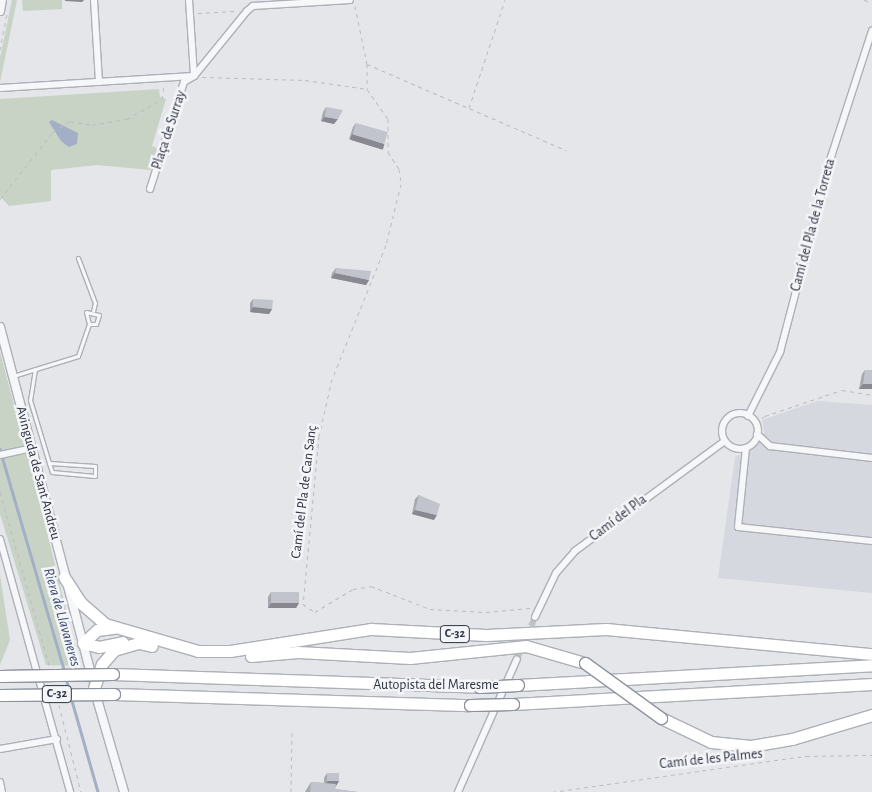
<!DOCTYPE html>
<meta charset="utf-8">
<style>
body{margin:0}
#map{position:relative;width:872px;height:792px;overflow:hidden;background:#e4e6ea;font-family:"Alegreya Sans",sans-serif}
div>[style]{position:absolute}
.built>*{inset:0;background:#d6d8df}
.green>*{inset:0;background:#c8d3c6}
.water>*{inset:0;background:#a3afc6}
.stream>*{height:2.5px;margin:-1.25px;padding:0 1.25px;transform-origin:1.25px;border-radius:1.25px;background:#a3afc6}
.minor-tunnel>*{height:6px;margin-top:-3px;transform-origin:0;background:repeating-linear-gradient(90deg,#bfc2c8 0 6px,transparent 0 9px)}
.path>*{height:1px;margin-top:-0.5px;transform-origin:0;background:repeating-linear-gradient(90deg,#babcc2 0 4px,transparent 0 8px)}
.roads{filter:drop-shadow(1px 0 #adb0b7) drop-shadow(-1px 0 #adb0b7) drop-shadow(0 1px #adb0b7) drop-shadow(0 -1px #adb0b7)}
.service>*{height:3px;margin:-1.5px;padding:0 1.5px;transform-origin:1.5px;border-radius:1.5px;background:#f6f7f9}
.minor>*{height:6px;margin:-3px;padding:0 3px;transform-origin:3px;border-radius:3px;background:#f6f7f9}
.minor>.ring{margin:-3px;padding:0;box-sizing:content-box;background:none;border:6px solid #f6f7f9;border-radius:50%}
.tertiary>*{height:8px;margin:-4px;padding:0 4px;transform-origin:4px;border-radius:4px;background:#f6f7f9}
.motorway>*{height:11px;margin:-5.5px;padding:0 5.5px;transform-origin:5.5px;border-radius:5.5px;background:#fff}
.bridges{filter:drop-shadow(1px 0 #8d929f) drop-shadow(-1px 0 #8d929f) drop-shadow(0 1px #8d929f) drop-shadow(0 -1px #8d929f)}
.motorway-bridge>*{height:11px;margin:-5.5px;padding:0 5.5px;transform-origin:5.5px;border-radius:5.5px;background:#fff}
.wall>*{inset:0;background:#a7a9b0}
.shaded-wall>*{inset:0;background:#888990;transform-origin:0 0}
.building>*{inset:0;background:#c2c4cd;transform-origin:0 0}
span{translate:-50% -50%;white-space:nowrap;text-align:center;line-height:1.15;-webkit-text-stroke:5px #f4f5f8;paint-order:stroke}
.shield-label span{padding:1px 4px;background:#f4f5f8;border:1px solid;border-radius:4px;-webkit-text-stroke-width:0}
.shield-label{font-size:12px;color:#2d3241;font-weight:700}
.street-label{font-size:14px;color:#2d3241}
.water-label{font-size:15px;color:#3c4c70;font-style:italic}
</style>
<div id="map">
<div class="built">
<div style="clip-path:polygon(817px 401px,872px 405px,872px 593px,718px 578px,735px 457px,753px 448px,764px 433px,762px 420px)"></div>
</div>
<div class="green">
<div style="clip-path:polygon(12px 0,17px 0,0 82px,0 58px)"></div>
<div style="clip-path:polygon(22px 0,62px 0,62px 9px,23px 11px)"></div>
<div style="clip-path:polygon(159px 89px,160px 97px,166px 99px,152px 146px,157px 148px,151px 170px,97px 165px,51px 170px,51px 201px,9px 206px,0 196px,0 99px)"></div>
<div style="clip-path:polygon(0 352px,34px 480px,80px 666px,46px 665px,0 514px)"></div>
<div style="clip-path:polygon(0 575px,10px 640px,0 665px)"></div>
</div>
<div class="water">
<div style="clip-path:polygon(52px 120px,78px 133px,77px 144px,69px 147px,61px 141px,49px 122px)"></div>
</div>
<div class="stream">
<div style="left:0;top:449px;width:230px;rotate:73.8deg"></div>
<div style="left:66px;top:678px;width:15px;rotate:74deg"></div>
<div style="left:71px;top:697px;width:99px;rotate:74.1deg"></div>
</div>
<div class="minor-tunnel">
<div style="left:517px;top:659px;width:46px;rotate:-66.8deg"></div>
</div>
<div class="path">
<div style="left:864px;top:0;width:8px;rotate:14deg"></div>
<div style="left:355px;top:6px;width:59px;rotate:78.3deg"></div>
<div style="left:367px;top:64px;width:217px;rotate:23.4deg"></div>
<div style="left:198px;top:13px;width:37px;rotate:-3deg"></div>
<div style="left:0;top:50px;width:37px;rotate:-79deg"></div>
<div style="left:367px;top:64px;width:25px;rotate:90deg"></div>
<div style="left:367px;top:89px;width:37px;rotate:55deg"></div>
<div style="left:388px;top:119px;width:33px;rotate:90deg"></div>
<div style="left:388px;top:152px;width:20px;rotate:57deg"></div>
<div style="left:399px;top:169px;width:15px;rotate:82deg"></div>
<div style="left:401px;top:184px;width:63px;rotate:103.8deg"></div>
<div style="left:386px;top:245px;width:144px;rotate:111.9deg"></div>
<div style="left:332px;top:379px;width:58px;rotate:102.8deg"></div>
<div style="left:319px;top:436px;width:169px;rotate:95.4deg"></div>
<div style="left:303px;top:604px;width:14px;rotate:34deg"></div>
<div style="left:315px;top:612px;width:44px;rotate:-31.2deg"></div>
<div style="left:353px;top:589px;width:18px;rotate:-9deg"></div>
<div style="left:371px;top:586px;width:63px;rotate:21.3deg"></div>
<div style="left:430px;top:609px;width:56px;rotate:3.1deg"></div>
<div style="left:486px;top:612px;width:45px;rotate:-5.1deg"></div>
<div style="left:202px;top:77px;width:103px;rotate:1.7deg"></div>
<div style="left:305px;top:80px;width:63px;rotate:8.3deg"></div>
<div style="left:469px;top:108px;width:114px;rotate:-71.6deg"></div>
<div style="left:0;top:199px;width:85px;rotate:-51.7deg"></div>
<div style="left:53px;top:132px;width:20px;rotate:-33deg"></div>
<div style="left:70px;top:121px;width:22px;rotate:10deg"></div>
<div style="left:92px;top:125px;width:36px;rotate:-10deg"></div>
<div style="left:127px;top:119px;width:40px;rotate:-29.7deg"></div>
<div style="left:162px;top:99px;width:15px;rotate:-82deg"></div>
<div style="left:756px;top:423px;width:11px;rotate:-38deg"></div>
<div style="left:765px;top:416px;width:81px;rotate:-18.7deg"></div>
<div style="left:842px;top:390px;width:30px;rotate:9deg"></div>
<div style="left:0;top:492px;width:180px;rotate:74.2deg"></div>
<div style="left:59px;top:705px;width:90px;rotate:75.8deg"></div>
<div style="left:291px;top:792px;width:63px;rotate:-89.1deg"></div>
<div style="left:552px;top:792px;width:257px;rotate:-8.1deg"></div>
<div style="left:806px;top:756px;width:66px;rotate:-0.9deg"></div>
</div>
<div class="roads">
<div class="service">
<div style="left:78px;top:258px;width:48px;rotate:69.3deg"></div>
<div style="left:95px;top:303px;width:8px;rotate:104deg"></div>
<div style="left:35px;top:369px;width:31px;rotate:99deg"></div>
<div style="left:30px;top:400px;width:66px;rotate:73.2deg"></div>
<div style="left:49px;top:463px;width:9px;rotate:72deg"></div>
<div style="left:52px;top:472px;width:43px;rotate:5.3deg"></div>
<div style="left:95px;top:476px;width:10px;rotate:-90deg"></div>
<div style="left:95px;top:466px;width:46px;rotate:-176.3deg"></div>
<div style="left:13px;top:376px;width:68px;rotate:-17.1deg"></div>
<div style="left:78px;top:356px;width:34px;rotate:-71deg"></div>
<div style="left:89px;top:324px;width:12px;rotate:-104deg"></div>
<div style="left:86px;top:312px;width:13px;rotate:13deg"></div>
<div style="left:99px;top:315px;width:9px;rotate:108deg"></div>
<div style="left:96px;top:324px;width:7px;rotate:180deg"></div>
</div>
<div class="minor">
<div style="left:94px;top:0;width:82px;rotate:86.5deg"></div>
<div style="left:189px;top:0;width:76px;rotate:86.2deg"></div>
<div style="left:0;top:88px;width:193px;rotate:-3.6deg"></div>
<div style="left:150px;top:189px;width:112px;rotate:-72.4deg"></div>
<div style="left:184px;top:82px;width:12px;rotate:-31deg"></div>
<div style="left:194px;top:76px;width:84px;rotate:-50.8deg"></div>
<div style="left:247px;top:11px;width:8px;rotate:-40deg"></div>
<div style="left:253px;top:6px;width:97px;rotate:-3.5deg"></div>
<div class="ring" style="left:722px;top:413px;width:30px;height:30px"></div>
<div style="left:748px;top:416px;width:72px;rotate:-63.4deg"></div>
<div style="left:780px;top:352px;width:202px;rotate:-75.3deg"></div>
<div style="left:831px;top:157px;width:133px;rotate:-72deg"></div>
<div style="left:757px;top:434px;width:18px;rotate:43deg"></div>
<div style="left:770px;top:446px;width:103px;rotate:6.7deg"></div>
<div style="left:746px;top:448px;width:79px;rotate:95.8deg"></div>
<div style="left:738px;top:527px;width:135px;rotate:6deg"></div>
<div style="left:0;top:455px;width:34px;rotate:-12deg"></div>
<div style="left:0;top:539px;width:263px;rotate:74.5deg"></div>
<div style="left:535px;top:617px;width:49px;rotate:-64.5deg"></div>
<div style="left:556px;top:573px;width:29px;rotate:-49deg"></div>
<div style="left:575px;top:551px;width:186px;rotate:-36.3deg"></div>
<div style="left:0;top:749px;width:58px;rotate:-10deg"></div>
<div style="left:0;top:782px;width:10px;rotate:79deg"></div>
<div style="left:458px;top:792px;width:145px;rotate:-66.1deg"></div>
</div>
<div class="tertiary">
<div style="left:0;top:11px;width:11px;rotate:-80deg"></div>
<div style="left:0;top:327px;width:363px;rotate:75.3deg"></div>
<div style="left:95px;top:692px;width:104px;rotate:73.8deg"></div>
</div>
<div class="motorway">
<div style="left:64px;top:577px;width:31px;rotate:57deg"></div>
<div style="left:81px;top:603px;width:32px;rotate:41deg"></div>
<div style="left:105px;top:624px;width:97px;rotate:16.2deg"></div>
<div style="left:198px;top:651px;width:32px"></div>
<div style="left:230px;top:651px;width:143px;rotate:-8.9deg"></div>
<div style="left:371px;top:629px;width:115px;rotate:3deg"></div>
<div style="left:486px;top:635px;width:120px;rotate:-2.9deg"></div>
<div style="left:606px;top:629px;width:267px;rotate:5.4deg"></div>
<div style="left:113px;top:628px;width:16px;rotate:173deg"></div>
<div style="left:97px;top:630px;width:19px;rotate:137deg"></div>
<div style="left:83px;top:643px;width:16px;rotate:14deg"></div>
<div style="left:99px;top:647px;width:24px;rotate:-12deg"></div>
<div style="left:251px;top:656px;width:47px;rotate:-4.9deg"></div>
<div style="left:298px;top:652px;width:112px;rotate:3.1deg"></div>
<div style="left:410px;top:658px;width:117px;rotate:-5.9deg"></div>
<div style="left:526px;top:646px;width:61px;rotate:16.1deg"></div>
<div style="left:113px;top:674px;width:366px;rotate:2deg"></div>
<div style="left:518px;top:685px;width:355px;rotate:-3.2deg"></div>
<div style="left:94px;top:688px;width:25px;rotate:-72deg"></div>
<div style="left:102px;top:664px;width:18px;rotate:-49deg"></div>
<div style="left:114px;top:650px;width:26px;rotate:-16deg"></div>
<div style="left:139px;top:643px;width:13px;rotate:13deg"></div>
<div style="left:114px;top:694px;width:356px;rotate:1.8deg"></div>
<div style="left:513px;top:704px;width:360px;rotate:-3.2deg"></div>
<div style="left:661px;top:718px;width:55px;rotate:25.6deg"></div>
<div style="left:711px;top:742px;width:40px;rotate:5.7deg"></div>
<div style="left:751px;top:746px;width:42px;rotate:-9.7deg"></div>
<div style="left:792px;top:739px;width:84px;rotate:-16.7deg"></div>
</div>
</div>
<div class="bridges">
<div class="motorway-bridge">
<div style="left:585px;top:663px;width:94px;rotate:35.9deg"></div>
<div style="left:0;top:676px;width:113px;rotate:-1deg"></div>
<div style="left:479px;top:687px;width:39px;rotate:-3deg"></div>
<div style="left:0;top:695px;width:114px;rotate:-0.5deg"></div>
<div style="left:470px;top:705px;width:43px;rotate:-1.3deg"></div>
</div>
</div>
<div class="wall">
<div style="clip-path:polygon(326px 107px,334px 124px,321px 121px,323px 112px)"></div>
<div style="clip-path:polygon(356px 123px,381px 149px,349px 139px,353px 127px)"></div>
<div style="clip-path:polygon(336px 268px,369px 280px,366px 285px,331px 278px,332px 273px)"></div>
<div style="clip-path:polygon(253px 299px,272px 309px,269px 314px,250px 312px,250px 303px)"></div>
<div style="clip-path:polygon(865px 370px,872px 370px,872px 389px,859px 389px,862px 374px)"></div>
<div style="clip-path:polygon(419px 495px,434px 520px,412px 514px,415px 499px)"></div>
<div style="clip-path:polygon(271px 592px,299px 603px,296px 608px,268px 608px,268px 597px)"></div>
<div style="clip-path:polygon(327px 773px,339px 781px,336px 786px,335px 789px,358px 792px,305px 792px,311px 782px,324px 783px,324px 778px)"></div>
</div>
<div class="shaded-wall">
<div style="clip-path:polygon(65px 0,84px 0,82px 2px,65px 1px)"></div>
<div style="clip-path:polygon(325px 117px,338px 119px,334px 124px,321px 121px)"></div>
<div style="left:352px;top:134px;width:34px;height:6px;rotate:17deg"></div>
<div style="clip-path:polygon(335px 273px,369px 280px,366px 285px,331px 278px)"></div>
<div style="clip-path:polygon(253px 307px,272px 309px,269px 314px,250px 312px)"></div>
<div style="clip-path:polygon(863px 384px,872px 384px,872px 389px,859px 389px)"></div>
<div style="clip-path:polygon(415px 510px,437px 515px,434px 520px,412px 514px)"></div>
<div style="clip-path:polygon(271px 603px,299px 603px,296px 608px,268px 608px)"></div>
<div style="clip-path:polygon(328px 781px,339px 781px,336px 786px,324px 786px)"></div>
</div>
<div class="building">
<div style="clip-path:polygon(326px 107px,343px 110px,338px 119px,325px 117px)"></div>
<div style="left:356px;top:123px;width:33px;height:12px;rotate:16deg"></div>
<div style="clip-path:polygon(336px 268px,371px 271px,369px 280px,335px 273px)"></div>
<div style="clip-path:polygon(253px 299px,273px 300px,272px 309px,253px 307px)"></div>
<div style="clip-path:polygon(865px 370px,872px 370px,872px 384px,863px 384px)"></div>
<div style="clip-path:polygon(419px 495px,440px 504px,437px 515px,415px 510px)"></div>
<div style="left:271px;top:592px;width:28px;height:11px"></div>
<div style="left:327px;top:773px;width:12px;height:8px"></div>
<div style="clip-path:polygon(311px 782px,336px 784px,335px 789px,358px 792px,310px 792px)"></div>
</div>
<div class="shield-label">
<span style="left:455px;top:634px">C-32</span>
<span style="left:57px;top:694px">C-32</span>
</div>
<div class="street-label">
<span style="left:169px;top:130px;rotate:-72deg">Plaça de Surray</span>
<span style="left:813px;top:225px;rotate:-75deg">Camí del Pla de la Torreta</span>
<span style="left:38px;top:473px;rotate:75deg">Avinguda de Sant Andreu</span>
<span style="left:304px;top:492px;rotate:-83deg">Camí del Pla de Can Sanç</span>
<span style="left:618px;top:518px;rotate:-37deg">Camí del Pla</span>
<span style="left:436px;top:685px">Autopista del Maresme</span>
<span style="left:711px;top:759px;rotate:-6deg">Camí de les Palmes</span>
</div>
<div class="water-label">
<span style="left:62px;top:617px;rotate:74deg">Riera de Llavaneres</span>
</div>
</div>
